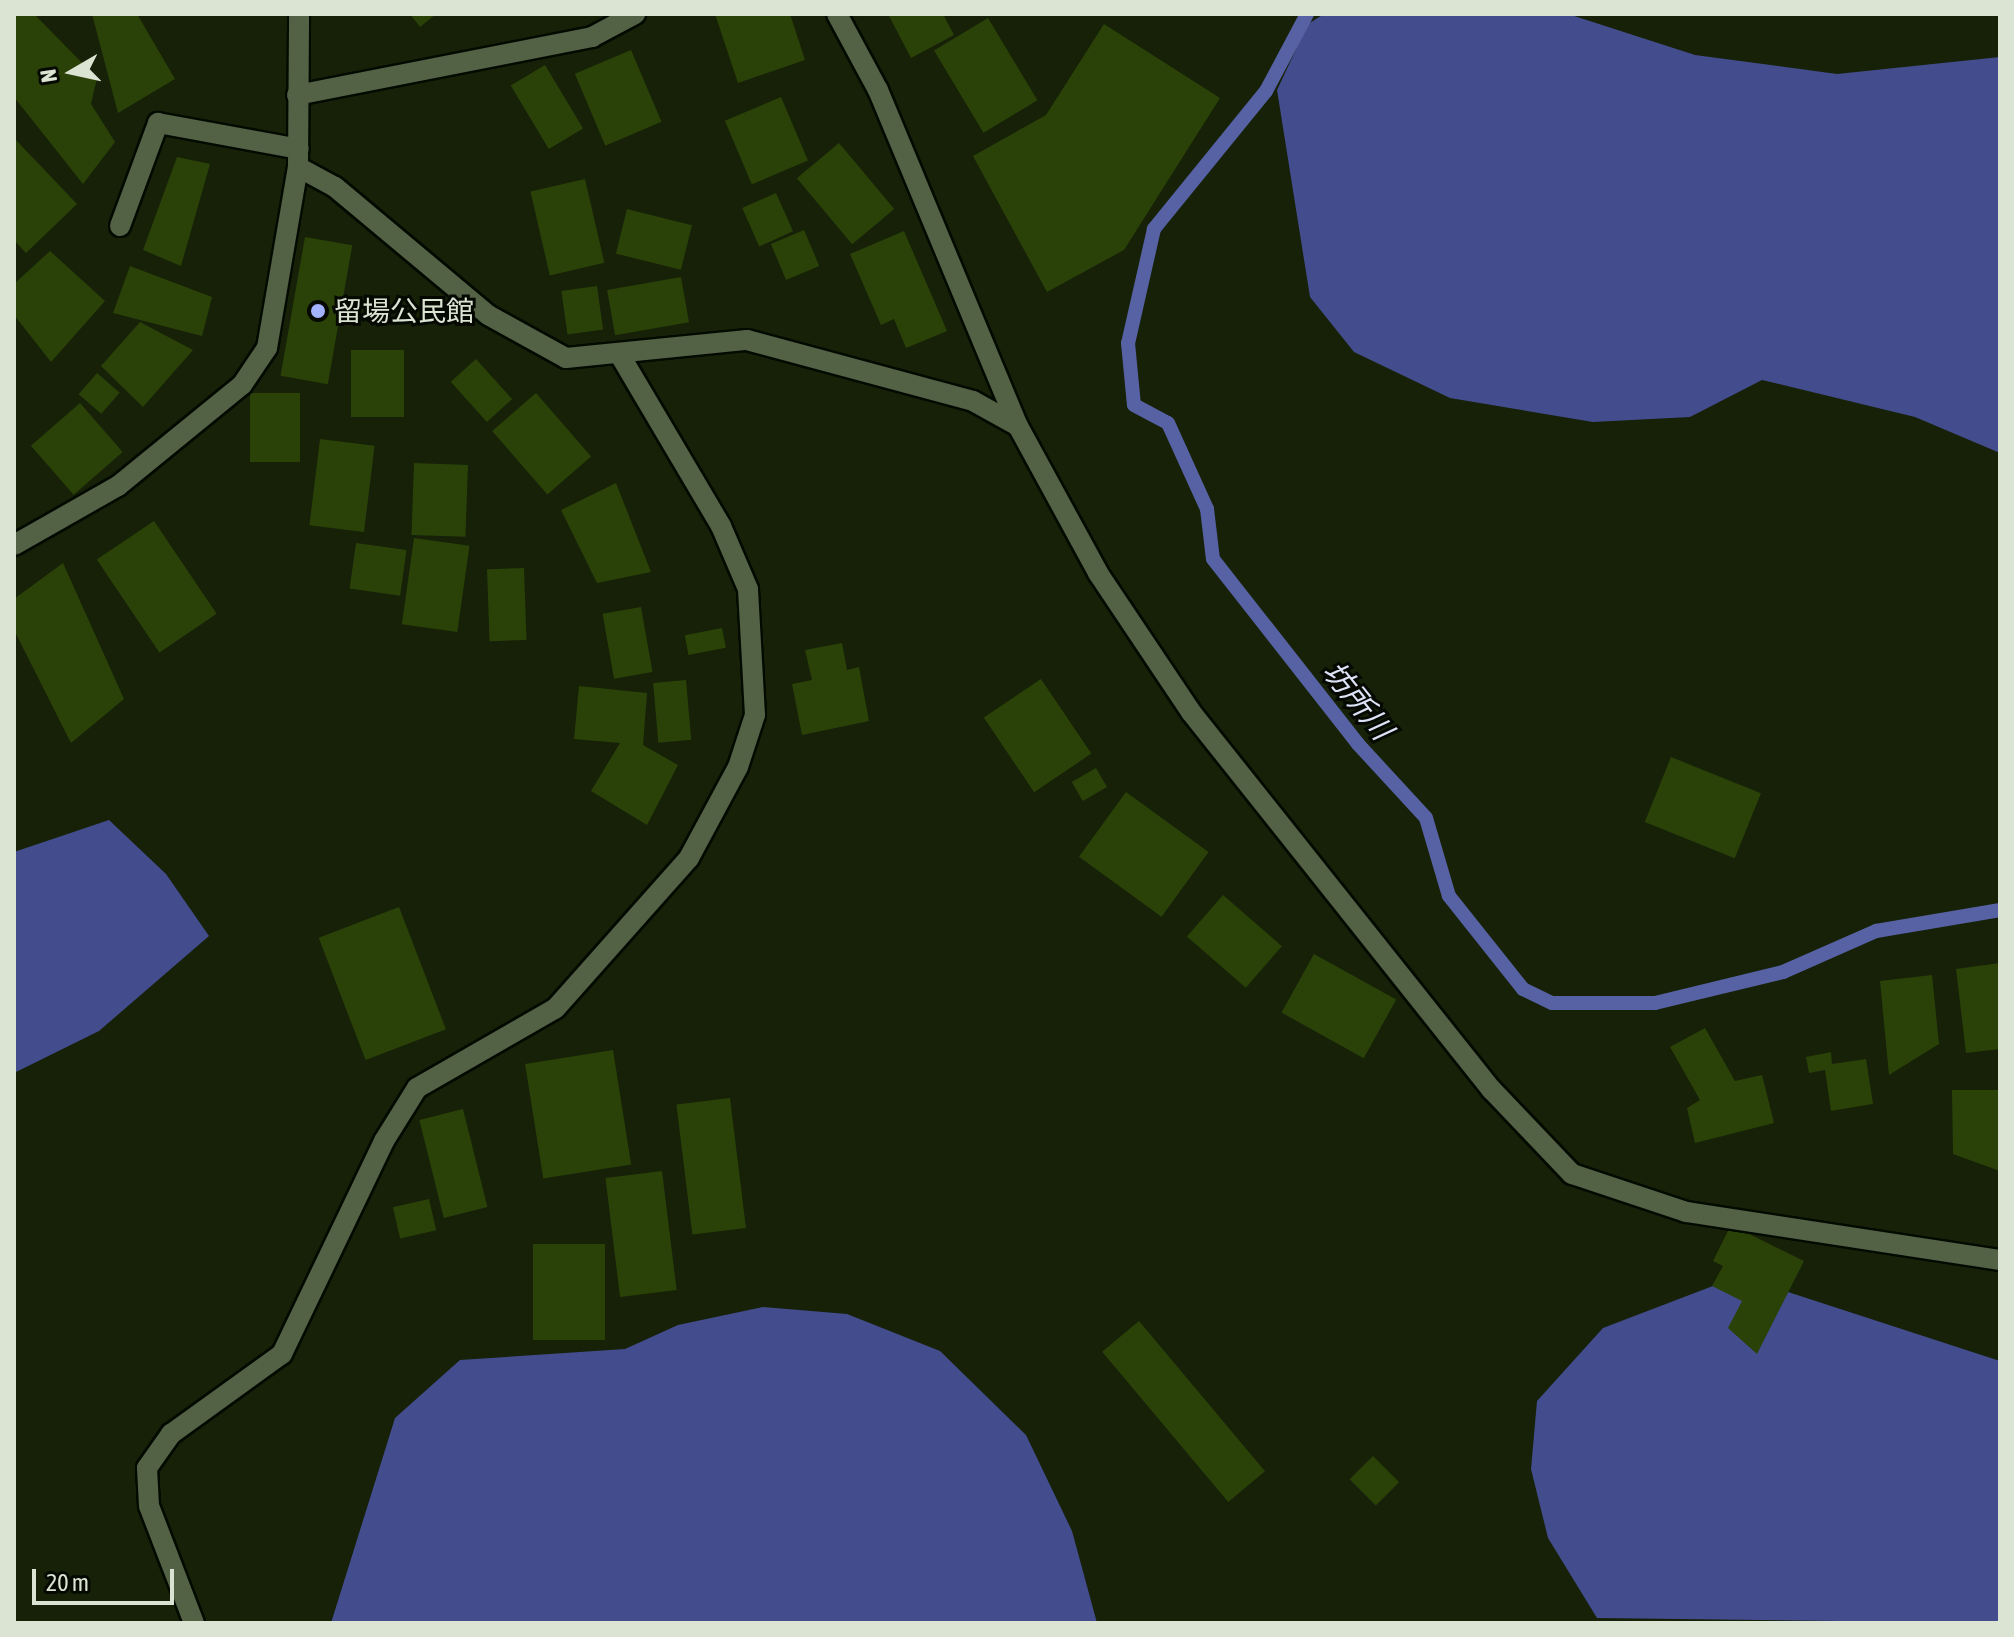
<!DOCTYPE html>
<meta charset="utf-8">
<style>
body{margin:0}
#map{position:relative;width:2014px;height:1637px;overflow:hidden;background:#162108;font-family:"Asap Condensed","Noto Sans JP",sans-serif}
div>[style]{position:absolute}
.forest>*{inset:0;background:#434c8d}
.stream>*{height:14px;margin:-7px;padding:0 7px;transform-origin:7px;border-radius:7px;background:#5762a5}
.building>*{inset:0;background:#2a4208;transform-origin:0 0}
.roads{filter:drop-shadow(2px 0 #030a00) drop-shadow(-2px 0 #030a00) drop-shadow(0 2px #030a00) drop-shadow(0 -2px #030a00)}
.minor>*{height:20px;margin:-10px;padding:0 10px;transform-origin:10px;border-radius:10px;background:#536145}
.dots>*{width:22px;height:22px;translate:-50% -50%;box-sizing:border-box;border:4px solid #050902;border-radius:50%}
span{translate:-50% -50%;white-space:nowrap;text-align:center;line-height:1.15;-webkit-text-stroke:6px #050902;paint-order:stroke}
.poi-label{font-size:28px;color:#dbe3d3}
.left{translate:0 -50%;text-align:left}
.water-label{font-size:30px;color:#dde2f6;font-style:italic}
.frame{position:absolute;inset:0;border:16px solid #dbe3d3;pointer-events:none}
.north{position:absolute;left:32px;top:32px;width:80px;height:80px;-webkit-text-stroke:6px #050902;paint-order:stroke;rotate:261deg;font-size:22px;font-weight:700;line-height:32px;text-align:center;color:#dbe3d3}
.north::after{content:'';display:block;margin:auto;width:28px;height:36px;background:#dbe3d3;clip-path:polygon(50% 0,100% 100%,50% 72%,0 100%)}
.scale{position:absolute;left:32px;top:1569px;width:142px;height:36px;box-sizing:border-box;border:4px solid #dbe3d3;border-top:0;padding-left:10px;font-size:24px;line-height:28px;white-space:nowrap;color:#dbe3d3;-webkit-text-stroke:6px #050902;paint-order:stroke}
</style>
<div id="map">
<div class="forest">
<div style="clip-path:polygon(1324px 14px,1568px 14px,1695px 55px,1837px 74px,2000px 57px,2000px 453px,1915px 417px,1762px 380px,1690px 417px,1593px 422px,1450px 398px,1354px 352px,1310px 297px,1277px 90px,1308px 24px)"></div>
<div style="clip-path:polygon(109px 820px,166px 874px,209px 936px,99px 1031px,14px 1073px,14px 852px)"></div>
<div style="clip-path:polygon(1739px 1276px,2000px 1361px,2000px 1623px,1597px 1618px,1548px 1538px,1531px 1469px,1537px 1401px,1603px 1328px)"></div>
<div style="clip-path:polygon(763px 1307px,847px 1314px,940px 1351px,1026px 1435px,1072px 1531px,1097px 1623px,331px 1623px,395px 1418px,460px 1360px,625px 1349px,678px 1325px)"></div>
</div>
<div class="stream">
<div style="left:1307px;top:14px;width:87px;rotate:118deg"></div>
<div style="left:1266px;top:91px;width:178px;rotate:129.1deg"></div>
<div style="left:1154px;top:229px;width:117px;rotate:102.8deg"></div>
<div style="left:1128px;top:343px;width:62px;rotate:84.5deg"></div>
<div style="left:1134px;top:405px;width:38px;rotate:28deg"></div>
<div style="left:1168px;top:423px;width:94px;rotate:65.6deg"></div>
<div style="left:1207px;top:509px;width:50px;rotate:83.2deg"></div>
<div style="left:1213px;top:559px;width:235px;rotate:51.9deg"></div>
<div style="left:1358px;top:744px;width:100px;rotate:47.4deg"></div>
<div style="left:1426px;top:818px;width:81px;rotate:73.6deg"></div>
<div style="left:1449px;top:896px;width:119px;rotate:51.5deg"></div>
<div style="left:1523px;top:989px;width:32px;rotate:26deg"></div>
<div style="left:1552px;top:1003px;width:103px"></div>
<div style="left:1655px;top:1003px;width:132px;rotate:-13.6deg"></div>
<div style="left:1783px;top:972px;width:102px;rotate:-23.8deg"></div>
<div style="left:1876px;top:931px;width:126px;rotate:-9.6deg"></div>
</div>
<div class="building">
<div style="clip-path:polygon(34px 14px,97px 78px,91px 104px,115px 142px,83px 184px,14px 97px,14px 16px)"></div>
<div style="clip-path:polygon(92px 14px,137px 14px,175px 79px,118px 113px)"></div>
<div style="clip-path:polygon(410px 14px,436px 14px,420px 27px)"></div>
<div style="clip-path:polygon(715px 14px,790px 14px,805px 60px,738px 83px)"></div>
<div style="clip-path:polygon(888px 14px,943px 14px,954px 35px,911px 58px)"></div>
<div style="left:988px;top:18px;width:96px;height:63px;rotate:59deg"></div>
<div style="clip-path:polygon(1104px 24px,1220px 98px,1124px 250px,1047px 292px,973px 156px,1046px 115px)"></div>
<div style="left:631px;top:50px;width:78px;height:61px;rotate:67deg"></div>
<div style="left:545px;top:65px;width:74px;height:40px;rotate:59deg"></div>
<div style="left:781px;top:97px;width:69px;height:61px;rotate:67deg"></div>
<div style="clip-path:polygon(14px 138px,77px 204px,26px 253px,14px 240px)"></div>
<div style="left:839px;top:143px;width:86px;height:55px;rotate:50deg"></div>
<div style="clip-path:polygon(177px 157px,210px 164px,181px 266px,143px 250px)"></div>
<div style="left:585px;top:179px;width:86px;height:56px;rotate:77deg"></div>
<div style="left:776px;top:193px;width:42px;height:37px;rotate:66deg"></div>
<div style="left:627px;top:209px;width:67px;height:46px;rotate:14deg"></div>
<div style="left:804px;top:230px;width:39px;height:36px;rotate:67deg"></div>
<div style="clip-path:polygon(904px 231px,947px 331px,906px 348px,894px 319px,881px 325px,850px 254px)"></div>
<div style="left:305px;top:237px;width:48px;height:141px;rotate:10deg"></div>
<div style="clip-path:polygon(50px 251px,105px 301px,51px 362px,14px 315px,14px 284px)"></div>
<div style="clip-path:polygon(130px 266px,212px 297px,202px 336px,113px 313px)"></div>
<div style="left:681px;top:277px;width:46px;height:75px;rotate:80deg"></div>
<div style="left:597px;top:286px;width:44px;height:36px;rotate:82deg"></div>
<div style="clip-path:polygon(140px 322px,193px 350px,143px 407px,101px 366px)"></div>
<div style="left:351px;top:350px;width:53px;height:67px"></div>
<div style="left:476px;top:359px;width:54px;height:34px;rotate:48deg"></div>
<div style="left:97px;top:373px;width:30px;height:28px;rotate:41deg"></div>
<div style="left:250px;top:393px;width:50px;height:69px"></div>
<div style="left:536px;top:393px;width:84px;height:58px;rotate:49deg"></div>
<div style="left:80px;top:403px;width:65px;height:65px;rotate:49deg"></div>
<div style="left:320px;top:439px;width:55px;height:87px;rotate:7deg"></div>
<div style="left:414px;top:463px;width:54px;height:72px;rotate:2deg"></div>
<div style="clip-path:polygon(616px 483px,651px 572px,597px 583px,561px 510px)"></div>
<div style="left:154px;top:521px;width:112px;height:69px;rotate:56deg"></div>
<div style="left:414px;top:538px;width:56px;height:87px;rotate:8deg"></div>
<div style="left:356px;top:543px;width:51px;height:46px;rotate:8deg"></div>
<div style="clip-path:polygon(63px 563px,124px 699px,71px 743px,14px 630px,14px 599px)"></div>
<div style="left:524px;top:568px;width:72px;height:37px;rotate:88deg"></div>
<div style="left:641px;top:607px;width:66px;height:39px;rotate:80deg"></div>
<div style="left:722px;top:628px;width:20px;height:38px;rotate:79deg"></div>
<div style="clip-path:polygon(842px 643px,847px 670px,859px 667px,869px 721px,802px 735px,792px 684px,812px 680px,805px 650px)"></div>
<div style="left:1041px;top:679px;width:90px;height:69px;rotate:56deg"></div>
<div style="left:686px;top:680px;width:60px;height:33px;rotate:85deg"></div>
<div style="clip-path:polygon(579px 686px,647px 693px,643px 745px,678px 765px,647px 825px,591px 791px,620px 743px,574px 739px)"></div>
<div style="left:1671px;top:757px;width:97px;height:70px;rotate:22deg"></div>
<div style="left:1096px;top:768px;width:22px;height:28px;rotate:60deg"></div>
<div style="left:1126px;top:792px;width:102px;height:80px;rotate:36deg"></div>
<div style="left:1223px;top:895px;width:78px;height:55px;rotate:41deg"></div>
<div style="left:399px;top:907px;width:131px;height:86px;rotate:69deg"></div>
<div style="left:1314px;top:954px;width:94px;height:67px;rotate:29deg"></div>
<div style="clip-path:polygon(2000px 963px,2000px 1049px,1966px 1053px,1956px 969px)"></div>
<div style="clip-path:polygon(1932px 975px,1939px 1044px,1889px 1075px,1880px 981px)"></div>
<div style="clip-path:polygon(1705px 1028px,1735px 1081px,1762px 1075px,1774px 1123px,1695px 1143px,1687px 1108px,1700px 1100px,1670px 1047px)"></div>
<div style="left:613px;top:1050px;width:116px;height:89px;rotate:81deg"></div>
<div style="clip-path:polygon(1831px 1052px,1832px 1064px,1866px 1059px,1873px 1104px,1831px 1111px,1825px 1070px,1809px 1073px,1806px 1057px)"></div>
<div style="clip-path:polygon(1952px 1090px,2000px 1090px,2000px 1171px,1953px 1154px)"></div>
<div style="left:730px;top:1098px;width:131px;height:54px;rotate:83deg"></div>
<div style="left:463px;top:1109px;width:101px;height:45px;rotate:76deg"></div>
<div style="left:662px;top:1171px;width:120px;height:57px;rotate:83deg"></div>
<div style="left:429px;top:1199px;width:32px;height:37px;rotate:77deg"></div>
<div style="clip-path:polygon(1731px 1225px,1804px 1261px,1757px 1354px,1728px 1328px,1742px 1301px,1712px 1286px,1723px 1266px,1713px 1261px)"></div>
<div style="left:533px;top:1244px;width:72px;height:96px"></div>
<div style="left:1139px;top:1321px;width:196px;height:48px;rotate:50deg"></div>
<div style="left:1373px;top:1456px;width:37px;height:33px;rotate:45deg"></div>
</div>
<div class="roads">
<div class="minor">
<div style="left:837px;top:14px;width:86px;rotate:61.7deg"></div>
<div style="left:878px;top:90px;width:364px;rotate:67.4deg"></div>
<div style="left:1018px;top:426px;width:167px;rotate:61.4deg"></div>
<div style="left:1098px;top:573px;width:167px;rotate:56.2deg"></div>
<div style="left:1191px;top:712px;width:483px;rotate:51.5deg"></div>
<div style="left:1492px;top:1090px;width:116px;rotate:46.4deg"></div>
<div style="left:1572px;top:1174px;width:120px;rotate:18.4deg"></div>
<div style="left:1686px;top:1212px;width:318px;rotate:8.7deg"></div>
<div style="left:297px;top:95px;width:301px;rotate:-11.1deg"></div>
<div style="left:592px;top:37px;width:49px;rotate:-28.1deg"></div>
<div style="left:298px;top:167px;width:42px;rotate:28.4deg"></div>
<div style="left:335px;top:187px;width:199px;rotate:39.9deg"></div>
<div style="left:488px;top:315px;width:89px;rotate:28.9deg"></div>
<div style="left:566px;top:358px;width:182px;rotate:-5.7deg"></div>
<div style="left:747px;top:340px;width:234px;rotate:15.1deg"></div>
<div style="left:973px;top:401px;width:51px;rotate:29.1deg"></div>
<div style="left:120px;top:226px;width:110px;rotate:-69.7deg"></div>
<div style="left:158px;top:123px;width:143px;rotate:10.4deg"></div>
<div style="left:14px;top:545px;width:120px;rotate:-29.6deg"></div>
<div style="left:118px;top:486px;width:160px;rotate:-39.2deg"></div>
<div style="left:242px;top:385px;width:45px;rotate:-56deg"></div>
<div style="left:267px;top:348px;width:184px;rotate:-80.3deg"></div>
<div style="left:298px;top:167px;width:153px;rotate:-89.6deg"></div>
<div style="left:194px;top:1623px;width:125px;rotate:-111deg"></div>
<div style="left:149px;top:1506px;width:38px;rotate:-93deg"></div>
<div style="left:147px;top:1468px;width:42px;rotate:-54.8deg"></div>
<div style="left:171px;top:1434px;width:137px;rotate:-35.8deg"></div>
<div style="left:282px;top:1354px;width:236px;rotate:-64.4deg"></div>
<div style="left:384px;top:1141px;width:62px;rotate:-58.1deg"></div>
<div style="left:417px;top:1088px;width:160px;rotate:-29.9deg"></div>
<div style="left:556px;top:1008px;width:200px;rotate:-48.4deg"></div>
<div style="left:689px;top:858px;width:103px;rotate:-61.7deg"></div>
<div style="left:738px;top:767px;width:55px;rotate:-71.9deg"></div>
<div style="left:755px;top:715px;width:126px;rotate:-93.2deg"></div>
<div style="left:748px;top:589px;width:69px;rotate:-113.2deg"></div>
<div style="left:721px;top:526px;width:196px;rotate:-120.6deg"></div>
</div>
</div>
<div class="dots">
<div style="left:318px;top:311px;background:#a3b2fd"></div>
</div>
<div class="poi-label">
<span class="left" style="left:334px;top:311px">留場公民館</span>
</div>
<div class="water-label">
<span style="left:1358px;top:700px;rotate:51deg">坊所川</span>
</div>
<div class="frame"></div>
<div class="north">N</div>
<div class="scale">20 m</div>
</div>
